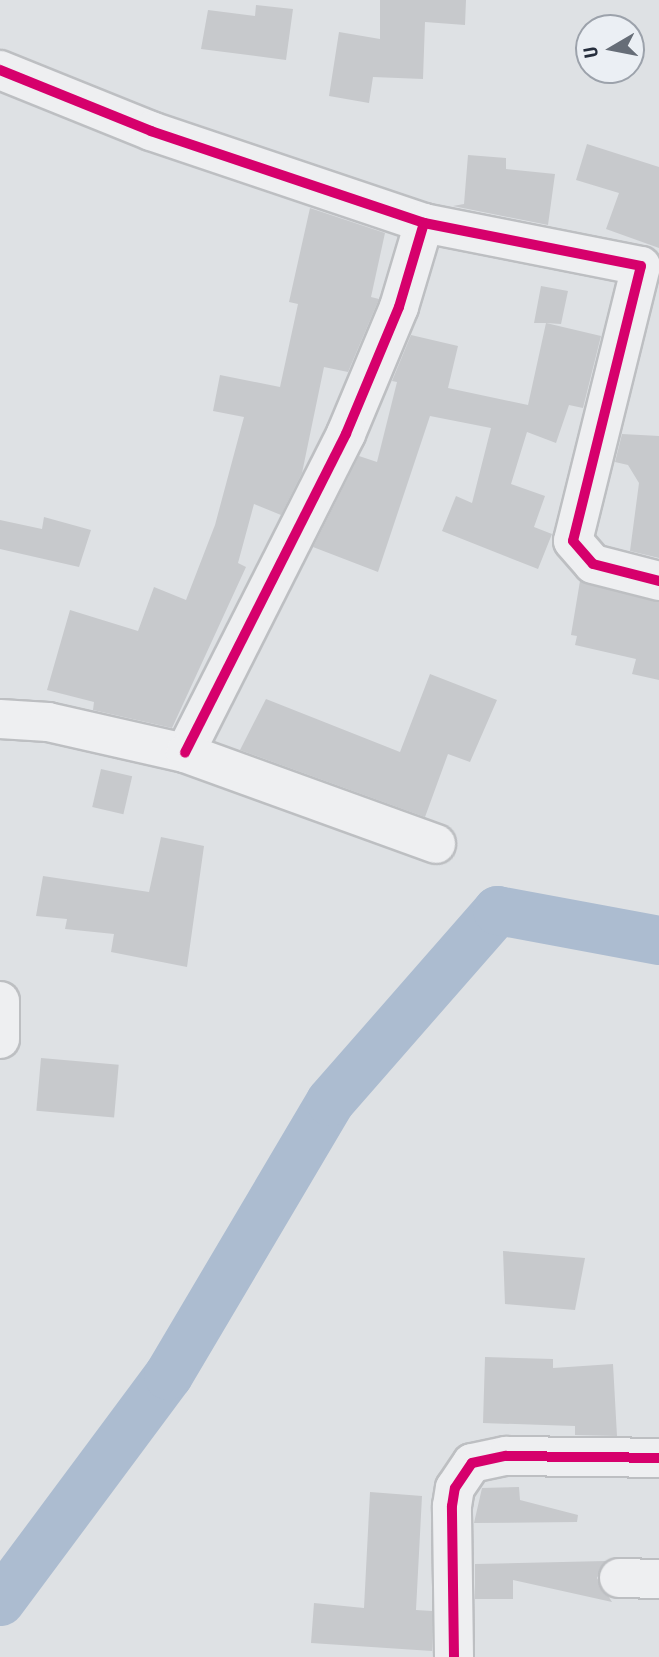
<!DOCTYPE html>
<style>
body{margin:0}
#map{position:relative;width:659px;height:1657px;overflow:hidden;background:#dee1e4;font-family:"Roboto Condensed",sans-serif}
div>[style]{position:absolute}
.river>*{height:49px;margin:-24.5px;padding:0 24.5px;transform-origin:24.5px;border-radius:24.5px;background:#acbcd0}
.building>*{inset:0;background:#c7c9cc;transform-origin:0 0}
.roads{filter:drop-shadow(2px 0 #bdbfc2) drop-shadow(-2px 0 #bdbfc2) drop-shadow(0 2px #bdbfc2) drop-shadow(0 -2px #bdbfc2)}
.minor>*{height:38px;margin:-19px;padding:0 19px;transform-origin:19px;border-radius:19px;background:#eeeff1}
.cycleway>*{height:10px;margin:-5px;padding:0 5px;transform-origin:5px;border-radius:5px;background:#d6006c}
span{translate:-50% -50%;white-space:nowrap;text-align:center;line-height:1.15;-webkit-text-stroke:6px #ebeff4;paint-order:stroke}
.north{position:absolute;left:575px;top:14px;width:70px;height:70px;box-sizing:border-box;background:#ebeff4;border:2px solid #9ca2ab;border-radius:50%;rotate:260deg;font-size:19px;font-weight:700;line-height:28px;text-align:center;color:#262e3d}
.north::after{content:'';display:block;margin:auto;width:24px;height:32px;background:#666d77;clip-path:polygon(50% 0,100% 100%,50% 72%,0 100%)}
</style>
<div id="map">
<div class="river">
<div style="left:0;top:1601px;width:282px;rotate:-53.4deg"></div>
<div style="left:168px;top:1375px;width:318px;rotate:-59.4deg"></div>
<div style="left:330px;top:1101px;width:254px;rotate:-48.8deg"></div>
<div style="left:497px;top:910px;width:165px;rotate:10.5deg"></div>
</div>
<div class="building">
<div style="clip-path:polygon(380px 0,466px 0,465px 25px,425px 22px,423px 79px,373px 77px,369px 103px,329px 96px,339px 32px,380px 39px)"></div>
<div style="clip-path:polygon(256px 5px,293px 9px,286px 60px,201px 49px,208px 10px,255px 16px)"></div>
<div style="clip-path:polygon(587px 144px,659px 167px,659px 248px,606px 229px,619px 193px,576px 180px)"></div>
<div style="clip-path:polygon(468px 155px,506px 158px,506px 169px,555px 174px,548px 225px,453px 206px,464px 204px)"></div>
<div style="clip-path:polygon(310px 208px,385px 233px,371px 297px,379px 299px,348px 372px,324px 367px,302px 473px,281px 515px,254px 504px,238px 563px,246px 567px,172px 728px,93px 710px,94px 702px,47px 690px,70px 610px,138px 631px,154px 587px,186px 600px,215px 525px,244px 417px,213px 411px,220px 375px,280px 387px,298px 304px,289px 302px)"></div>
<div style="clip-path:polygon(541px 286px,568px 291px,561px 324px,546px 323px,601px 336px,583px 408px,569px 405px,556px 443px,527px 432px,511px 484px,545px 496px,534px 527px,552px 534px,538px 569px,442px 531px,456px 496px,472px 503px,491px 428px,430px 416px,378px 572px,313px 547px,359px 456px,377px 462px,397px 382px,392px 381px,411px 335px,458px 346px,448px 388px,528px 405px,546px 323px,534px 323px)"></div>
<div style="clip-path:polygon(622px 434px,659px 436px,659px 558px,630px 551px,639px 483px,628px 465px,615px 462px)"></div>
<div style="clip-path:polygon(44px 517px,91px 530px,79px 567px,0 549px,0 520px,42px 529px)"></div>
<div style="clip-path:polygon(580px 581px,659px 602px,659px 680px,632px 674px,636px 659px,575px 645px,577px 636px,571px 635px)"></div>
<div style="clip-path:polygon(430px 674px,497px 700px,470px 762px,448px 754px,425px 817px,240px 750px,266px 699px,400px 752px)"></div>
<div style="left:101px;top:769px;width:32px;height:39px;rotate:13deg"></div>
<div style="clip-path:polygon(161px 837px,204px 846px,187px 967px,111px 952px,114px 934px,65px 929px,67px 919px,36px 916px,43px 876px,149px 892px)"></div>
<div style="left:41px;top:1058px;width:78px;height:53px;rotate:5deg"></div>
<div style="clip-path:polygon(503px 1251px,585px 1258px,575px 1310px,505px 1304px)"></div>
<div style="clip-path:polygon(485px 1357px,553px 1359px,553px 1368px,613px 1364px,617px 1436px,575px 1435px,575px 1426px,483px 1423px)"></div>
<div style="clip-path:polygon(519px 1487px,520px 1500px,578px 1515px,577px 1522px,474px 1523px,482px 1488px)"></div>
<div style="clip-path:polygon(370px 1492px,422px 1496px,416px 1610px,432px 1611px,432px 1651px,311px 1643px,314px 1603px,364px 1608px)"></div>
<div style="clip-path:polygon(606px 1561px,597px 1578px,612px 1602px,513px 1580px,513px 1599px,475px 1599px,475px 1564px)"></div>
</div>
<div class="roads">
<div class="minor">
<div style="left:0;top:70px;width:163px;rotate:22deg"></div>
<div style="left:151px;top:131px;width:288px;rotate:18.6deg"></div>
<div style="left:424px;top:223px;width:88px;rotate:106.6deg"></div>
<div style="left:399px;top:307px;width:138px;rotate:112.7deg"></div>
<div style="left:346px;top:434px;width:357px;rotate:116.8deg"></div>
<div style="left:424px;top:223px;width:221px;rotate:11.2deg"></div>
<div style="left:641px;top:266px;width:283px;rotate:103.9deg"></div>
<div style="left:573px;top:541px;width:30px;rotate:49deg"></div>
<div style="left:593px;top:564px;width:68px;rotate:14.4deg"></div>
<div style="left:0;top:719px;width:48px;rotate:3.6deg"></div>
<div style="left:48px;top:722px;width:140px;rotate:12.8deg"></div>
<div style="left:185px;top:753px;width:267px;rotate:19.9deg"></div>
<div style="left:0;top:1001px;width:38px;rotate:90deg"></div>
<div style="left:619px;top:1578px;width:40px;rotate:1.4deg"></div>
<div style="left:454px;top:1657px;width:151px;rotate:-90.8deg"></div>
<div style="left:452px;top:1506px;width:18px;rotate:-81deg"></div>
<div style="left:455px;top:1488px;width:30px;rotate:-56deg"></div>
<div style="left:472px;top:1463px;width:35px;rotate:-12deg"></div>
<div style="left:506px;top:1456px;width:153px;rotate:0.7deg"></div>
</div>
</div>
<div class="cycleway">
<div style="left:0;top:70px;width:163px;rotate:22deg"></div>
<div style="left:151px;top:131px;width:288px;rotate:18.6deg"></div>
<div style="left:424px;top:223px;width:88px;rotate:106.6deg"></div>
<div style="left:399px;top:307px;width:138px;rotate:112.7deg"></div>
<div style="left:346px;top:434px;width:357px;rotate:116.8deg"></div>
<div style="left:424px;top:223px;width:221px;rotate:11.2deg"></div>
<div style="left:641px;top:266px;width:283px;rotate:103.9deg"></div>
<div style="left:573px;top:541px;width:30px;rotate:49deg"></div>
<div style="left:593px;top:564px;width:68px;rotate:14.4deg"></div>
<div style="left:454px;top:1657px;width:151px;rotate:-90.8deg"></div>
<div style="left:452px;top:1506px;width:18px;rotate:-81deg"></div>
<div style="left:455px;top:1488px;width:30px;rotate:-56deg"></div>
<div style="left:472px;top:1463px;width:35px;rotate:-12deg"></div>
<div style="left:506px;top:1456px;width:153px;rotate:0.7deg"></div>
</div>
<div class="north">U</div>
</div>
